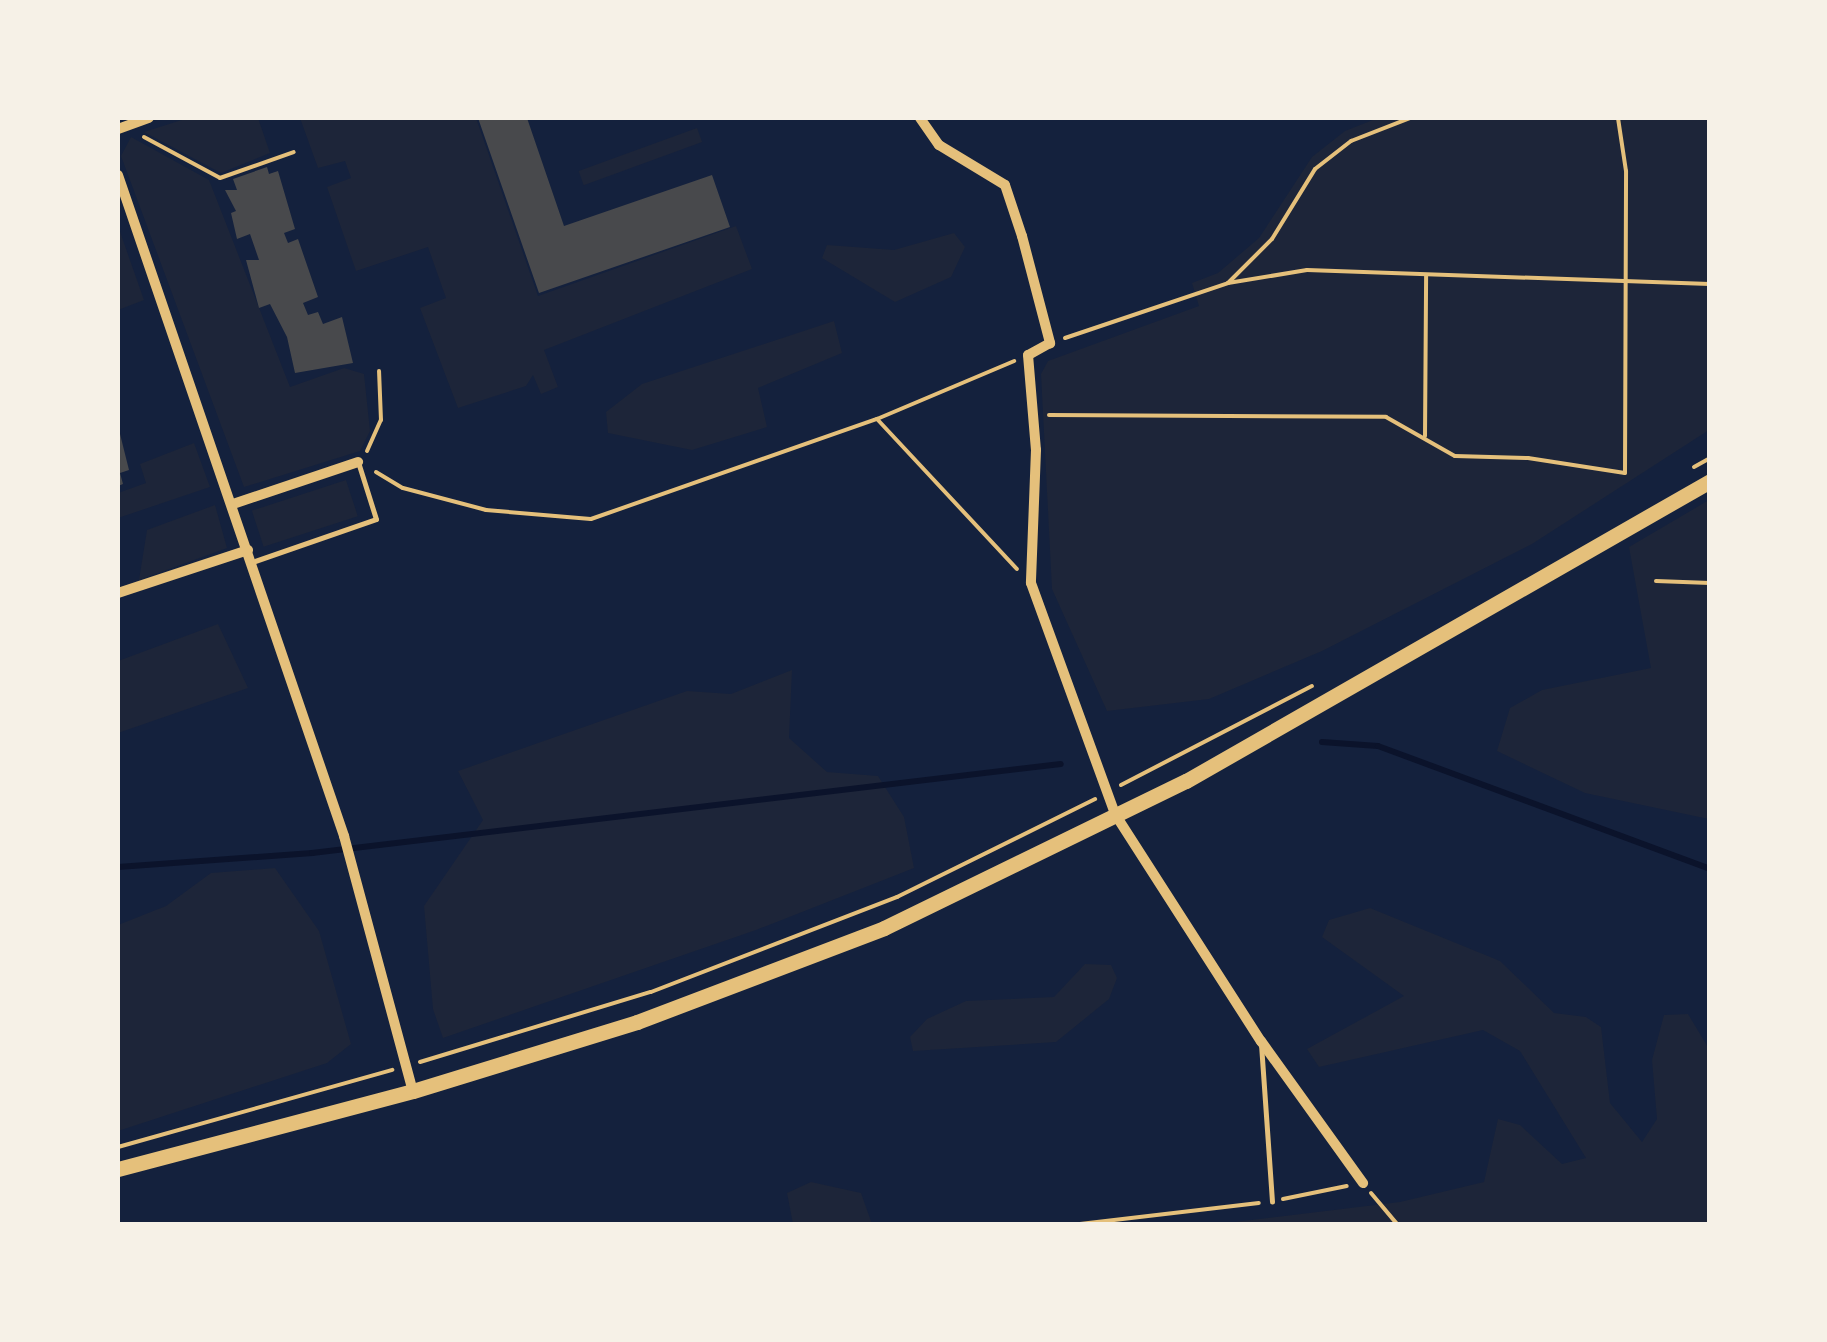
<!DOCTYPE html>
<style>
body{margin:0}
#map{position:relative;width:1827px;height:1342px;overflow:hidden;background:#14213d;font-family:"Asap Condensed",sans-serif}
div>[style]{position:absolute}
.green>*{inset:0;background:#1d2539;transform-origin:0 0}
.stream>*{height:6px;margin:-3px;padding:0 3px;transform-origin:3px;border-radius:3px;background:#0b132b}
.building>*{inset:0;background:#48494c}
.path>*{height:4px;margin:-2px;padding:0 2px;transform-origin:2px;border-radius:2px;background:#e5c07b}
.service>*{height:5px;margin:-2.5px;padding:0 2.5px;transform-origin:2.5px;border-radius:2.5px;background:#e5c07b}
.minor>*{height:10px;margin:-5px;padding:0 5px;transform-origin:5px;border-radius:5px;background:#e5c07b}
.secondary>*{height:15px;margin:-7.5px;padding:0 7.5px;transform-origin:7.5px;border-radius:7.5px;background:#e5c07b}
span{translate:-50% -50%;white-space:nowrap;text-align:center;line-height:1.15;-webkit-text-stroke:10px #f6f1e7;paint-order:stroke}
.frame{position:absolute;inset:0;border:120px solid #f6f1e7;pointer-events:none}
</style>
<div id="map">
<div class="green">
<div style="clip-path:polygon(188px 118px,258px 118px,270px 153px,221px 173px,144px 132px)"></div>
<div style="clip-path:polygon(300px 118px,476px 118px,538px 296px,736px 226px,752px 269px,544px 350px,558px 387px,541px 394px,533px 375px,526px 386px,458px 408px,420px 308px,446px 298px,428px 247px,356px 271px,327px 187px,351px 178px,345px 161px,318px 168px)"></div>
<div style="clip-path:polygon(1378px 118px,1709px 118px,1709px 430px,1532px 544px,1322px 651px,1209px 699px,1107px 711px,1052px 589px,1041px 374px,1048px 361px,1199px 306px,1192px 283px,1218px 273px,1259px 238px,1312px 157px,1345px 131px)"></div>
<div style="left:697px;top:128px;width:15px;height:126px;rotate:70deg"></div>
<div style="clip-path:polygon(131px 137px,209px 180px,290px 387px,344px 368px,364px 374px,370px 431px,360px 451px,244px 487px,121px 156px)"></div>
<div style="clip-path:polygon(118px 226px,144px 300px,118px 310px)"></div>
<div style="clip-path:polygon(954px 233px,965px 247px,951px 277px,895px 302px,822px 258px,827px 245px,894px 250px)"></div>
<div style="clip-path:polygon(834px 321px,842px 353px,758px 388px,767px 427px,692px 450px,608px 433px,606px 412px,642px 384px)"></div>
<div style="clip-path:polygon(194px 443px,210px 487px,118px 518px,118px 493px,146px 483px,140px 464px)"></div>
<div style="left:346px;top:480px;width:38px;height:99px;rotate:72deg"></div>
<div style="clip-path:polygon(1709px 500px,1709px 819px,1585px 793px,1497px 751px,1510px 708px,1542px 690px,1651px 668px,1629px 547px)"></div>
<div style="clip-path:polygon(215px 505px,227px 548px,139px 580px,147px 530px)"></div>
<div style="clip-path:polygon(218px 624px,248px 688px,118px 733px,118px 661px)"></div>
<div style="clip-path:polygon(792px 670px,789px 738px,827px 772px,878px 776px,904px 817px,914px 868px,756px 930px,443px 1038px,433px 1009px,424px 906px,483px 820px,458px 771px,687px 691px,731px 694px)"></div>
<div style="clip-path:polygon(275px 868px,319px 931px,351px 1044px,327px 1063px,118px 1131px,118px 925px,166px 906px,211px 873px)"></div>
<div style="clip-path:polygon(1370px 908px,1500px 961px,1554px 1013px,1586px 1017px,1601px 1027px,1610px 1103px,1642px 1142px,1657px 1119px,1652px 1060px,1664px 1015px,1688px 1014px,1709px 1049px,1709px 1224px,1218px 1224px,1400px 1202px,1484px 1182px,1498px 1119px,1520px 1125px,1562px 1164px,1586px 1158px,1520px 1051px,1483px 1030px,1319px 1067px,1307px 1049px,1404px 996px,1322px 937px,1329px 920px)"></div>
<div style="clip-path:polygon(1085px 964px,1111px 965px,1117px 978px,1109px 999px,1056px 1042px,913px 1051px,910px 1037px,927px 1019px,966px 1001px,1054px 997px)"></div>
<div style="clip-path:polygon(811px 1182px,861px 1193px,872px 1224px,793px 1224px,787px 1193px)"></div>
</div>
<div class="stream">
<div style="left:1322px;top:742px;width:56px;rotate:4.1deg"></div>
<div style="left:1378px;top:746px;width:354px;rotate:20.3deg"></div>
<div style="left:118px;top:867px;width:195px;rotate:-4.1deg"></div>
<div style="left:312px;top:853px;width:754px;rotate:-6.78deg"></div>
</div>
<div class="building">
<div style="clip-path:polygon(478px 118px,527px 118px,564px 226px,712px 175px,730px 227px,539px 293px)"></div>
<div style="clip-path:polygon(267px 167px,269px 174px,278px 171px,295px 229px,284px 233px,288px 243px,298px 239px,318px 297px,303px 303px,308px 315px,318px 312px,323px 324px,342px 317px,353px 363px,295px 373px,287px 337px,270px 304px,259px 308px,246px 260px,259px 260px,250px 234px,237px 239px,231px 213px,236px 211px,225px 190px,237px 190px,233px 179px)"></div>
<div style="clip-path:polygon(118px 426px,129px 470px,120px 473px,123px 484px,118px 486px)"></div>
</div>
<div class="path">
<div style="left:144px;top:137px;width:86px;rotate:28.3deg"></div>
<div style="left:220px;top:178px;width:78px;rotate:-19.4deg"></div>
<div style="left:1228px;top:283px;width:80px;rotate:-9.3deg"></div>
<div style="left:1307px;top:270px;width:403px;rotate:2deg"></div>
<div style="left:1065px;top:338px;width:172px;rotate:-18.6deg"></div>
<div style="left:1228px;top:283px;width:62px;rotate:-45deg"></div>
<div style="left:1272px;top:239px;width:82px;rotate:-58.4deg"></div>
<div style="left:1315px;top:169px;width:46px;rotate:-37.9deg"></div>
<div style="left:1351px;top:141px;width:63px;rotate:-21.3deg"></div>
<div style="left:1049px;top:415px;width:337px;rotate:0.3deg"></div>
<div style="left:1386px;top:417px;width:79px;rotate:29.5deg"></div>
<div style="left:1455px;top:456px;width:73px;rotate:1.6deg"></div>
<div style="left:1528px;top:458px;width:98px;rotate:8.8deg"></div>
<div style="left:1625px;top:473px;width:302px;rotate:-89.8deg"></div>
<div style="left:1626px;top:171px;width:54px;rotate:-98.6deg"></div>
<div style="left:877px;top:419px;width:205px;rotate:47deg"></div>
<div style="left:1425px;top:436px;width:161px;rotate:-89.6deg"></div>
<div style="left:367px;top:451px;width:34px;rotate:-66deg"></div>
<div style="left:381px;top:420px;width:49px;rotate:-92.3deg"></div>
<div style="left:1694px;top:467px;width:18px;rotate:-29deg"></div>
<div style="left:376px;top:472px;width:31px;rotate:31deg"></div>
<div style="left:403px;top:488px;width:86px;rotate:14.8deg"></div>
<div style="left:486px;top:510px;width:105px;rotate:4.9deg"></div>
<div style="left:591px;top:519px;width:303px;rotate:-19.3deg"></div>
<div style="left:877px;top:419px;width:149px;rotate:-22.9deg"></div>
<div style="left:1656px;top:581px;width:54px;rotate:2.1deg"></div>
<div style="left:1121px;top:785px;width:215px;rotate:-27.4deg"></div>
<div style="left:420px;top:1062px;width:241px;rotate:-16.9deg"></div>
<div style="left:651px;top:992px;width:264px;rotate:-21.1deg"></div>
<div style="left:897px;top:897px;width:221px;rotate:-26.3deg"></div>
<div style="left:118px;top:1147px;width:285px;rotate:-15.7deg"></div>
<div style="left:1371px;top:1193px;width:40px;rotate:50deg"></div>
<div style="left:1283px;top:1199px;width:65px;rotate:-11.5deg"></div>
<div style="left:1080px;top:1224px;width:180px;rotate:-6.7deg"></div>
</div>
<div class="service">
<div style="left:252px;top:562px;width:131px;rotate:-19.1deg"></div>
<div style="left:376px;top:519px;width:60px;rotate:-107.5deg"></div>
<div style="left:1261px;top:1044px;width:158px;rotate:86deg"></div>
</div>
<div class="minor">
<div style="left:920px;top:118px;width:33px;rotate:55deg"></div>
<div style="left:939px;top:145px;width:77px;rotate:31.2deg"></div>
<div style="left:1005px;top:185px;width:54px;rotate:71.6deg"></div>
<div style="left:1022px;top:236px;width:111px;rotate:75.3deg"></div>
<div style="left:1050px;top:343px;width:25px;rotate:151deg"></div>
<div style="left:1028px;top:355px;width:95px;rotate:85.2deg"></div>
<div style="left:1036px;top:450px;width:133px;rotate:92.2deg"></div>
<div style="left:1031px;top:583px;width:246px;rotate:70deg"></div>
<div style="left:1115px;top:814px;width:270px;rotate:57.3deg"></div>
<div style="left:1261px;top:1041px;width:175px;rotate:54.3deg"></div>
<div style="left:118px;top:129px;width:33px;rotate:-20deg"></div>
<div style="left:118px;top:175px;width:699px;rotate:71.12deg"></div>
<div style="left:344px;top:836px;width:264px;rotate:74.9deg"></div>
<div style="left:233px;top:504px;width:132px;rotate:-18.6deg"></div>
<div style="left:118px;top:593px;width:137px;rotate:-18.3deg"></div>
</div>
<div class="secondary">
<div style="left:118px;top:1169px;width:305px;rotate:-14.8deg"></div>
<div style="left:413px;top:1091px;width:234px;rotate:-17.1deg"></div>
<div style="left:637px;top:1022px;width:264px;rotate:-20.8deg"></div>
<div style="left:884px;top:928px;width:336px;rotate:-26deg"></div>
<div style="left:1186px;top:781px;width:604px;rotate:-29.79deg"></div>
</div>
<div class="frame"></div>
</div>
